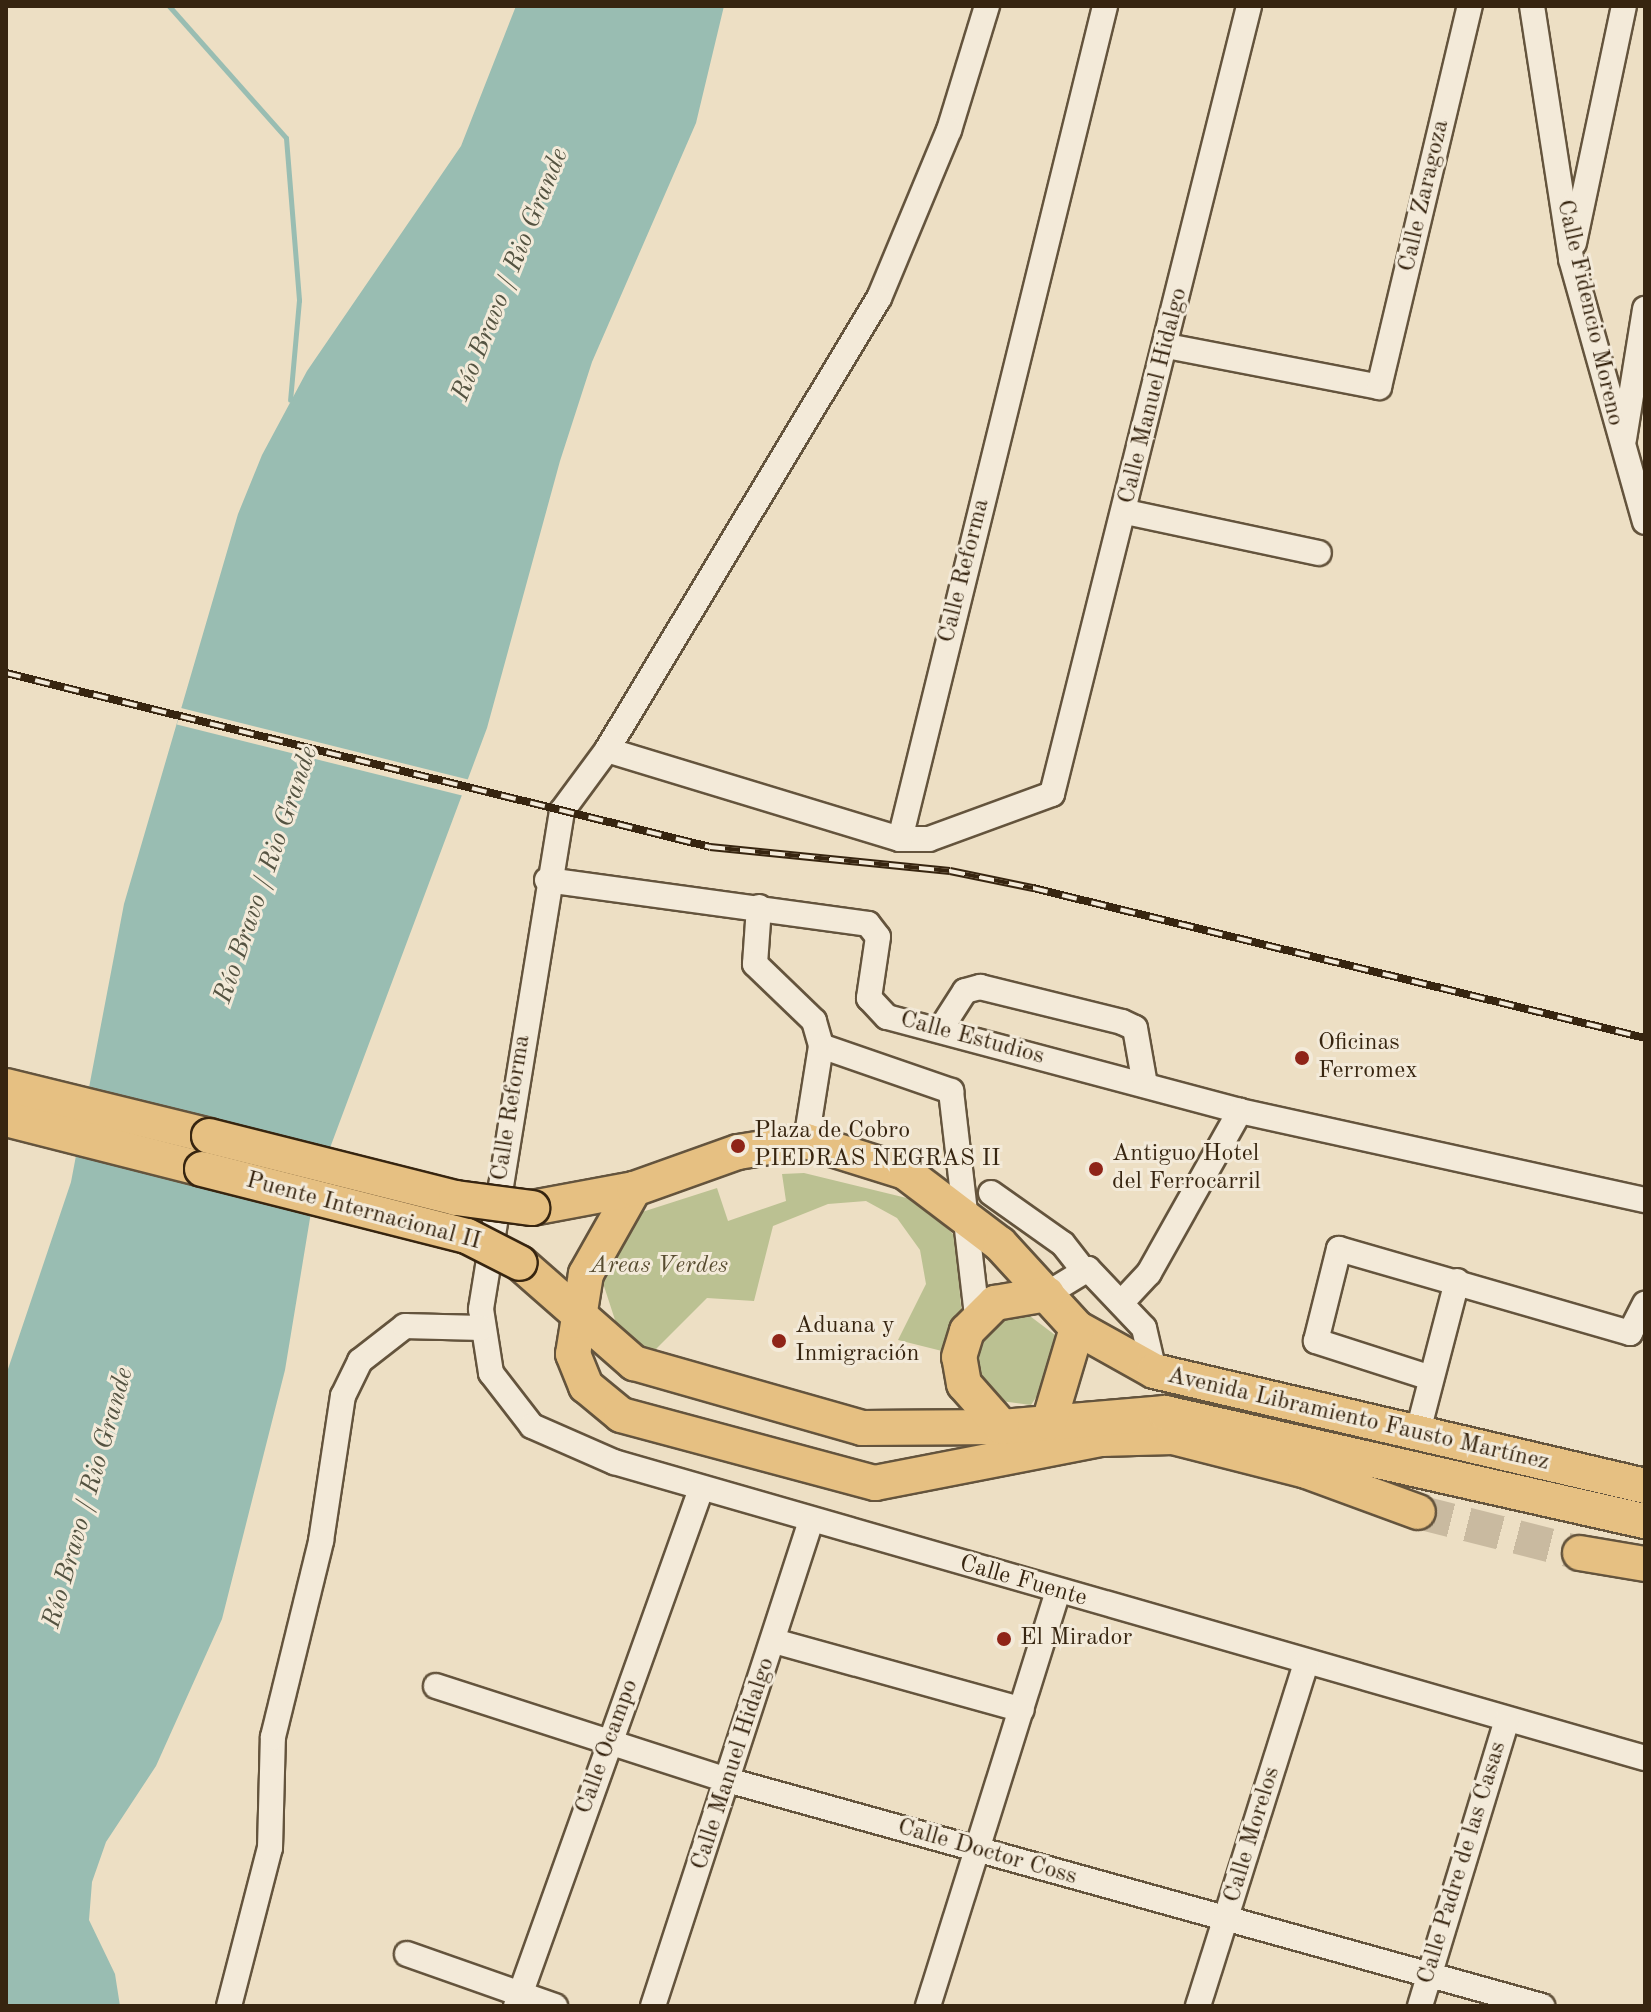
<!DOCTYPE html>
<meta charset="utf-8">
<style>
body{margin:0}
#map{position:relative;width:1651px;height:2012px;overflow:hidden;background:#eddfc4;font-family:"Old Standard TT",serif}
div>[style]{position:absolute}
.green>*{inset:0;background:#bbc192}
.water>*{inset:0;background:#99bdb2}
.pier>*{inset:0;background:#eddfc4;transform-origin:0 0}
.stream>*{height:5px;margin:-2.5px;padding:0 2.5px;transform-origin:2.5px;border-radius:2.5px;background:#99bdb2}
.highway-tunnel>*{height:34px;margin-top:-17px;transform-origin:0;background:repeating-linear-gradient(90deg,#c9baa0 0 34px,transparent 0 51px)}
.roads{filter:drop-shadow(2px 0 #64543d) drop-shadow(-2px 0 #64543d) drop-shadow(0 2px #64543d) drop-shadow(0 -2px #64543d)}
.minor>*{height:24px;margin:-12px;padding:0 12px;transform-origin:12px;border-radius:12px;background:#f3ead9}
.highway>*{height:34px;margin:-17px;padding:0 17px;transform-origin:17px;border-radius:17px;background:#e6c082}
.rail>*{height:8px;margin-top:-4px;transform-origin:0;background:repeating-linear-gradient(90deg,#f3ead9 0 15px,#372510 0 30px);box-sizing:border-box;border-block:2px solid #372510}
.bridges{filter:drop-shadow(2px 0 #372510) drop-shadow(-2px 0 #372510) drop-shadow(0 2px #372510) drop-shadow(0 -2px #372510)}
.highway-bridge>*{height:34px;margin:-17px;padding:0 17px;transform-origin:17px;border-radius:17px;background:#e6c082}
.dots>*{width:22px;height:22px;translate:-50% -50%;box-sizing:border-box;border:4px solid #f3ead9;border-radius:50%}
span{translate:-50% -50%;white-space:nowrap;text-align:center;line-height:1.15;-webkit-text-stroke:6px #f3ead9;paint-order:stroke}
.street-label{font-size:24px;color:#372510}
.poi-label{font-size:24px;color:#372510}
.left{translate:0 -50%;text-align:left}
.park-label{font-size:24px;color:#584c30;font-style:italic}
.water-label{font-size:26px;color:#545341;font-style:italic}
.frame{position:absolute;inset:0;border:8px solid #372510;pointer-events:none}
</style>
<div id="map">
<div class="green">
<div style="clip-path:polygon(804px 1173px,919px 1201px,955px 1236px,962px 1318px,942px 1351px,898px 1340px,926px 1284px,920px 1250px,897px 1218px,866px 1201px,828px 1204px,773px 1226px,754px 1301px,707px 1298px,647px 1358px,639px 1355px,616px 1323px,601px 1277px,639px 1213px,717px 1188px,728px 1221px,786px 1201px,782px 1174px)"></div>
<div style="clip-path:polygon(1018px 1307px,1055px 1335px,1051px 1375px,1031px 1405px,993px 1400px,978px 1384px,980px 1335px)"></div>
</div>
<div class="water">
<div style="clip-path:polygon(516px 6px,724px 6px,696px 123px,592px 362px,560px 461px,487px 728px,315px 1188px,285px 1370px,222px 1619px,156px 1766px,106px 1842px,92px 1882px,89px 1920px,115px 1974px,120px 2006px,6px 2006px,6px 1375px,71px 1182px,124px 904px,238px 514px,262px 455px,307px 371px,461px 146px)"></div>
</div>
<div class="pier">
<div style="left:181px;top:708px;width:299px;height:17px;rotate:14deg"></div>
</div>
<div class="stream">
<div style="left:169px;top:6px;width:176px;rotate:48.4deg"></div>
<div style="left:286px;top:138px;width:163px;rotate:85.4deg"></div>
<div style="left:299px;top:300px;width:100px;rotate:95.1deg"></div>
</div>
<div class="highway-tunnel">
<div style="left:1418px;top:1512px;width:167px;rotate:14.2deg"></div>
</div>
<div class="roads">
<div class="minor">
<div style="left:987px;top:6px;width:130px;rotate:107deg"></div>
<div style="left:949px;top:130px;width:182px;rotate:112.6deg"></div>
<div style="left:879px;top:298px;width:528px;rotate:121.04deg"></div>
<div style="left:607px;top:750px;width:76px;rotate:126.4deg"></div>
<div style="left:562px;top:811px;width:505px;rotate:99.24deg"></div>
<div style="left:481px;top:1309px;width:65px;rotate:81.1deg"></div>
<div style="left:491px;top:1373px;width:67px;rotate:52.3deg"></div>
<div style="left:532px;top:1426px;width:90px;rotate:23.7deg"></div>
<div style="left:614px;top:1462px;width:1073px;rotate:16.02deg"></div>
<div style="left:1532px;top:6px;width:256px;rotate:81.2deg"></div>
<div style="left:1571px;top:259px;width:273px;rotate:74.3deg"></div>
<div style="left:1574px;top:243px;width:242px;rotate:-78.1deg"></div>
<div style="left:1167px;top:346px;width:216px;rotate:10.9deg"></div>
<div style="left:1379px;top:387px;width:392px;rotate:-76.6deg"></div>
<div style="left:1624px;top:439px;width:132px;rotate:-80.8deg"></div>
<div style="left:1126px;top:512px;width:197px;rotate:12deg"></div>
<div style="left:607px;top:750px;width:306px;rotate:16.9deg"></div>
<div style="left:900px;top:839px;width:29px"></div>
<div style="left:929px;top:839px;width:131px;rotate:-20.1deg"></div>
<div style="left:1052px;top:794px;width:812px;rotate:-75.96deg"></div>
<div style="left:900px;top:839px;width:858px;rotate:-76.17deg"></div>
<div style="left:547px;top:880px;width:324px;rotate:7.8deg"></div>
<div style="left:868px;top:924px;width:16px;rotate:52deg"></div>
<div style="left:878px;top:937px;width:62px;rotate:98.4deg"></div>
<div style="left:869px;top:998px;width:26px;rotate:47deg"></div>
<div style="left:887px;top:1017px;width:365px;rotate:14.9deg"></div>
<div style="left:1240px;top:1111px;width:415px;rotate:12.4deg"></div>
<div style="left:759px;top:907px;width:57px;rotate:94deg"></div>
<div style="left:755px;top:964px;width:82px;rotate:44deg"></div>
<div style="left:814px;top:1021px;width:26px;rotate:74deg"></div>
<div style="left:940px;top:1030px;width:46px;rotate:-57.3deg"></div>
<div style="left:965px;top:991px;width:16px;rotate:-15deg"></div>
<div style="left:980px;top:987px;width:146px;rotate:13.8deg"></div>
<div style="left:1122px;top:1022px;width:14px;rotate:25deg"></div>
<div style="left:1135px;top:1028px;width:58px;rotate:80deg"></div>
<div style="left:806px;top:1141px;width:96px;rotate:-81deg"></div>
<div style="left:821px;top:1046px;width:138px;rotate:19.1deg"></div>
<div style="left:951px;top:1091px;width:226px;rotate:83.4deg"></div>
<div style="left:991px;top:1193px;width:88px;rotate:35.3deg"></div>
<div style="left:1063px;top:1244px;width:31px;rotate:52deg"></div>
<div style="left:1047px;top:1294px;width:48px;rotate:-31.4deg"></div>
<div style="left:1088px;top:1269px;width:81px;rotate:46.5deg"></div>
<div style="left:1144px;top:1328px;width:44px;rotate:76.9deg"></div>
<div style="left:1121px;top:1303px;width:41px;rotate:-47deg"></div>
<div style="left:1149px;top:1273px;width:186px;rotate:-60.7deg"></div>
<div style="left:1431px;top:1378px;width:121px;rotate:-162.2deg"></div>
<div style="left:1316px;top:1341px;width:95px;rotate:-76deg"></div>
<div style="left:1339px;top:1249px;width:303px;rotate:16.1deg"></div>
<div style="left:1630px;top:1333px;width:33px;rotate:-63deg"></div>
<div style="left:1417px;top:1435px;width:159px;rotate:-75.4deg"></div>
<div style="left:774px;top:1641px;width:257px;rotate:15.5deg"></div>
<div style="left:436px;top:1686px;width:310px;rotate:17.9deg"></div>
<div style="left:731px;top:1781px;width:842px;rotate:15.51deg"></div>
<div style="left:407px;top:1954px;width:157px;rotate:19.4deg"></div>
<div style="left:229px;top:2006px;width:163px;rotate:-75.5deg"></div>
<div style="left:270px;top:1848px;width:111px;rotate:-88.5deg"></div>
<div style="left:273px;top:1737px;width:202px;rotate:-76.2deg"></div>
<div style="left:321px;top:1541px;width:147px;rotate:-81.4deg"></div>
<div style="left:343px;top:1396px;width:39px;rotate:-64deg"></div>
<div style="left:360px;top:1361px;width:57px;rotate:-37.9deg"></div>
<div style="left:405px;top:1326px;width:75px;rotate:1.5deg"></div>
<div style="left:516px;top:2006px;width:549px;rotate:-70.31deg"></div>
<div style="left:653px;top:2006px;width:510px;rotate:-71.96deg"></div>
<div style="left:928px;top:2006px;width:434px;rotate:-72.6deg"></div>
<div style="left:1198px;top:2006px;width:360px;rotate:-72.5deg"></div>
<div style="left:1420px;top:2006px;width:299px;rotate:-73.1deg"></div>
</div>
<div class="highway">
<div style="left:6px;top:1086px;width:209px;rotate:13.8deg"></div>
<div style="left:6px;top:1119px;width:202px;rotate:14.3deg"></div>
<div style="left:634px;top:1189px;width:98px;rotate:119.5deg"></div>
<div style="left:586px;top:1274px;width:81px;rotate:99.2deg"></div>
<div style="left:573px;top:1354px;width:35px;rotate:68deg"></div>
<div style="left:586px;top:1386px;width:45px;rotate:39.6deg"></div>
<div style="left:621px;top:1415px;width:263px;rotate:15deg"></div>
<div style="left:875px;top:1483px;width:231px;rotate:-11deg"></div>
<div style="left:1102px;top:1439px;width:71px;rotate:-1.6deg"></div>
<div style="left:1173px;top:1437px;width:137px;rotate:14.3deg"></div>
<div style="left:1306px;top:1471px;width:119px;rotate:20.1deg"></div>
<div style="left:532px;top:1208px;width:104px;rotate:-10.6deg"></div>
<div style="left:634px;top:1189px;width:110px;rotate:-19.6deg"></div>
<div style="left:738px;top:1152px;width:69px;rotate:-9.2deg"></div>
<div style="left:806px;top:1141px;width:104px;rotate:17.4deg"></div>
<div style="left:905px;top:1172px;width:119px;rotate:37.2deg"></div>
<div style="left:1000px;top:1244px;width:114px;rotate:47.5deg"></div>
<div style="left:1077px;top:1328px;width:88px;rotate:29.2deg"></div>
<div style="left:1154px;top:1371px;width:504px;rotate:13.18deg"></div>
<div style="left:520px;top:1263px;width:152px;rotate:41.3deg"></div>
<div style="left:634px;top:1363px;width:237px;rotate:15.9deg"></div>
<div style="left:862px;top:1428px;width:140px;rotate:-0.4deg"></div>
<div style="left:1002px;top:1427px;width:164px;rotate:-4.9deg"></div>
<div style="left:1165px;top:1413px;width:492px;rotate:12.7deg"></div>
<div style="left:1049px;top:1422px;width:98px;rotate:-73.4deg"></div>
<div style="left:1002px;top:1427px;width:57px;rotate:-131.5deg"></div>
<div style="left:964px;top:1384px;width:27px;rotate:-100deg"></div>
<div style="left:959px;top:1357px;width:27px;rotate:-73deg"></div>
<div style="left:967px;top:1331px;width:40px;rotate:-45deg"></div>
<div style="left:995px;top:1303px;width:53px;rotate:-9.8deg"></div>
<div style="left:1580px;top:1553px;width:66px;rotate:9.6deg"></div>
</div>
</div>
<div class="rail">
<div style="left:6px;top:673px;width:725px;rotate:13.88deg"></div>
<div style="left:710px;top:847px;width:241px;rotate:5.7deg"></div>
<div style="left:950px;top:871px;width:85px;rotate:11.6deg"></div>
<div style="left:1033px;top:888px;width:630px;rotate:13.77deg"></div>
</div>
<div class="bridges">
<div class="highway-bridge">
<div style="left:209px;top:1136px;width:255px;rotate:14.1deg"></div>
<div style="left:456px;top:1198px;width:77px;rotate:7.5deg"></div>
<div style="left:202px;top:1169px;width:273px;rotate:14.2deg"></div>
<div style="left:467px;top:1236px;width:59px;rotate:27deg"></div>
</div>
</div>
<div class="dots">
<div style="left:1302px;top:1058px;background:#8f2418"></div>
<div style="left:738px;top:1146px;background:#8f2418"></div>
<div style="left:1096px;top:1169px;background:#8f2418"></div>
<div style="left:779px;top:1341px;background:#8f2418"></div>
<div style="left:1004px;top:1639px;background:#8f2418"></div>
</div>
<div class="street-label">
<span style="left:1425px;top:196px;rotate:-77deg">Calle Zaragoza</span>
<span style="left:1589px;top:313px;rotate:77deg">Calle Fidencio Moreno</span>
<span style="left:1154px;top:396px;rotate:-76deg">Calle Manuel Hidalgo</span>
<span style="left:965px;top:571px;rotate:-76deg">Calle Reforma</span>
<span style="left:972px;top:1039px;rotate:15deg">Calle Estudios</span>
<span style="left:512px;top:1108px;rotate:-81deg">Calle Reforma</span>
<span style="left:363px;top:1212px;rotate:15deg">Puente Internacional II</span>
<span style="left:1358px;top:1420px;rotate:13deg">Avenida Libramiento Fausto Martínez</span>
<span style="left:1023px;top:1582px;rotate:16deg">Calle Fuente</span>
<span style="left:608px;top:1747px;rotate:-70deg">Calle Ocampo</span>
<span style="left:734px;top:1764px;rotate:-72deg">Calle Manuel Hidalgo</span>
<span style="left:1253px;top:1835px;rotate:-73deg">Calle Morelos</span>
<span style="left:987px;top:1853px;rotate:16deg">Calle Doctor Coss</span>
<span style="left:1463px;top:1863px;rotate:-73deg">Calle Padre de las Casas</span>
</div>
<div class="poi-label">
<span class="left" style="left:1318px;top:1058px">Oficinas<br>Ferromex</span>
<span class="left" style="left:754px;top:1146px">Plaza de Cobro<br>PIEDRAS NEGRAS II</span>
<span class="left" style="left:1112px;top:1169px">Antiguo Hotel<br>del Ferrocarril</span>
<span class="left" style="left:795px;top:1341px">Aduana y<br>Inmigración</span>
<span class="left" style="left:1020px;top:1639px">El Mirador</span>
</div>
<div class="park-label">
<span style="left:659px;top:1267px">Areas Verdes</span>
</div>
<div class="water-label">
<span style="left:511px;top:275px;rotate:-68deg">Río Bravo / Rio Grande</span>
<span style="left:267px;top:875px;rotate:-71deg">Río Bravo / Rio Grande</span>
<span style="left:89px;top:1498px;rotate:-74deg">Río Bravo / Rio Grande</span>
</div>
<div class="frame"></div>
</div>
